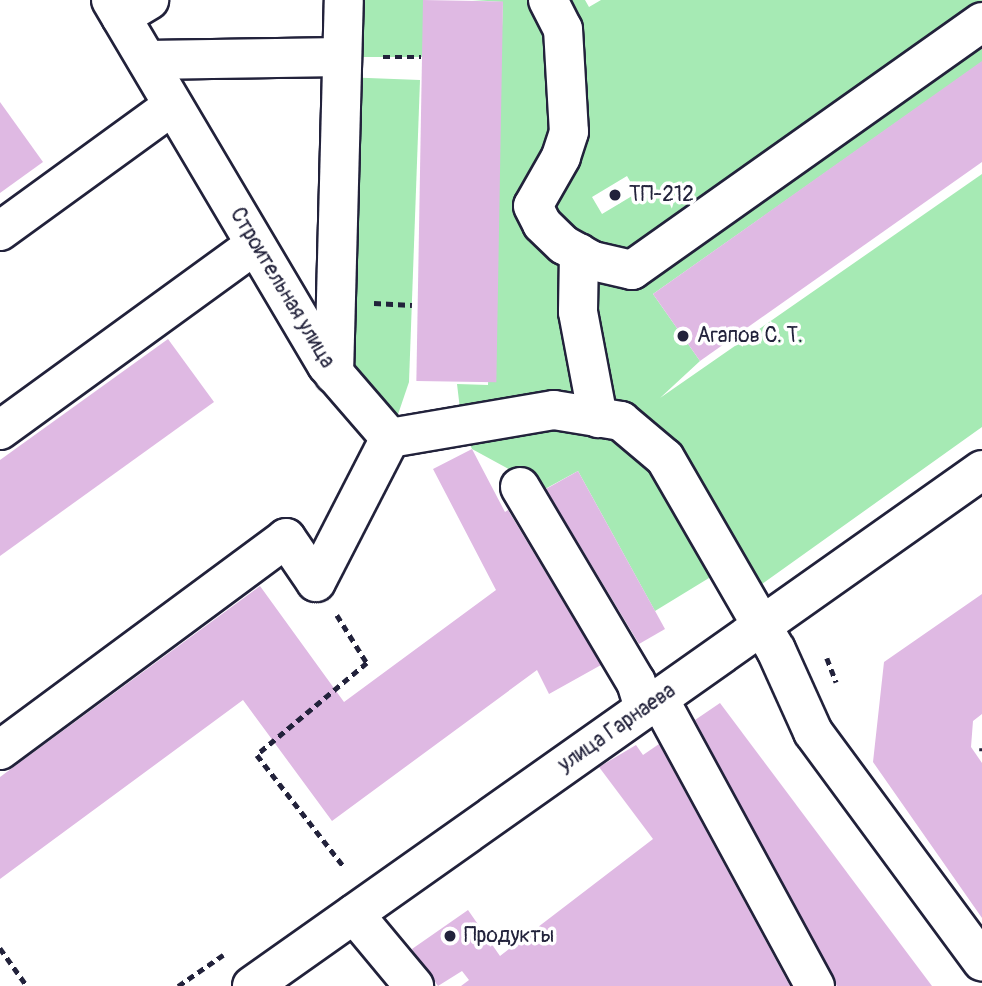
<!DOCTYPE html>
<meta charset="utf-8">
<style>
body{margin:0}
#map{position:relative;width:982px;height:986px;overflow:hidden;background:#fff;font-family:Pangolin,sans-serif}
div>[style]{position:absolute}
.green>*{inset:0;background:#a6eab4;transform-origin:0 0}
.building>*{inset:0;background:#dfb9e3;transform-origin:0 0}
.path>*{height:4.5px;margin-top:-2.25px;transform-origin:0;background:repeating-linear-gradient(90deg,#22223b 0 7px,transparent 0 12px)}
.roads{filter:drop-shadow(2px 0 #22223b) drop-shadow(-2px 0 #22223b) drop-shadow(0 2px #22223b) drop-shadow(0 -2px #22223b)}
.minor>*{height:38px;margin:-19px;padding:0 19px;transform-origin:19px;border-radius:19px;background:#fff}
.dots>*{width:19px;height:19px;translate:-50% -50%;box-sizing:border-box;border:4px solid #fff;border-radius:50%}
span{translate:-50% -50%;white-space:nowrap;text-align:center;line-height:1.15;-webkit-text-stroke:7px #fff;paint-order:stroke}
.poi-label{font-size:21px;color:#22223b}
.left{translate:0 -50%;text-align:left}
.street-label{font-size:21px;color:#22223b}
</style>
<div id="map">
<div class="green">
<div style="left:344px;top:0;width:79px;height:57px"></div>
<div style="clip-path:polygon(evenodd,472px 0,585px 0,589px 7px,601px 0,982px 0,982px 62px,653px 294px,700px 361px,660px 398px,982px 174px,982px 427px,762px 584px,745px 556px,655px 611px,578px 471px,545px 489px,472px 449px,462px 426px,457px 384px,488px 385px,503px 2px,472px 0,627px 176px,637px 193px,602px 214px,592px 197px,627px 176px)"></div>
<div style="clip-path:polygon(342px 77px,420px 80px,409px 382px,390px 438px,334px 374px)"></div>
</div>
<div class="building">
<div style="left:423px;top:0;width:80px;height:381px;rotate:1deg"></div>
<div style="clip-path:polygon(982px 61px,982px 162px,700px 361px,653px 294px)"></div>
<div style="clip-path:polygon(0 102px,43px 162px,0 193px)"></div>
<div style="clip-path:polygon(168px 339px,214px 402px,0 556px,0 460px)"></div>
<div style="clip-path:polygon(472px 449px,505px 512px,508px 510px,601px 665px,549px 694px,537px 670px,332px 821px,243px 700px,0 879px,0 777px,260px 586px,344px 702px,496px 590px,433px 469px)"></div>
<div style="clip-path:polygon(578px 471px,665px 629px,639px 644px,546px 489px)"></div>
<div style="clip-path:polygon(982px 594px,982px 714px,973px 721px,971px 747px,982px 763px,982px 918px,873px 762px,884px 662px)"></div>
<div style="clip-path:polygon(720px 703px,932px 986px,837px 986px,695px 720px)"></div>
<div style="clip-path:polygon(659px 744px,790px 986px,461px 986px,469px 980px,462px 971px,438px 986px,412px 949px,468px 910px,500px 956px,653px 839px,599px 767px,636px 745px,643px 755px)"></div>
</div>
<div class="path">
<div style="left:383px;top:57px;width:38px"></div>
<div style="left:374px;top:303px;width:38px;rotate:3deg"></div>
<div style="left:337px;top:615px;width:57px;rotate:58deg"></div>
<div style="left:367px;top:663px;width:143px;rotate:140.1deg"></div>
<div style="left:257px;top:755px;width:143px;rotate:52.1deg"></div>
<div style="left:827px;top:658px;width:26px;rotate:69deg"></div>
<div style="left:982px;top:748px;width:3px;rotate:90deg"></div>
<div style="left:0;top:948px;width:47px;rotate:54.6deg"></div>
<div style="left:178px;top:986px;width:55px;rotate:-34.6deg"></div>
</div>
<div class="roads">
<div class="minor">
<div style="left:111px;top:0;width:424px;rotate:59.4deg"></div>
<div style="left:327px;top:365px;width:96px;rotate:49.2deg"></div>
<div style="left:390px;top:438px;width:166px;rotate:-9.7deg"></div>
<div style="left:554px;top:410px;width:68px;rotate:9.3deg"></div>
<div style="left:621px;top:421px;width:57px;rotate:40.1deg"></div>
<div style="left:665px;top:458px;width:222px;rotate:60deg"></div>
<div style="left:776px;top:650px;width:90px;rotate:65.7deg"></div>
<div style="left:813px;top:732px;width:285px;rotate:53.6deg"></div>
<div style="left:548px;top:0;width:33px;rotate:63deg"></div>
<div style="left:563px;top:29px;width:103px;rotate:86.7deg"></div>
<div style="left:569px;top:132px;width:26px;rotate:108deg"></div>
<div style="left:561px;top:157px;width:56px;rotate:119.7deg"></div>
<div style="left:533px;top:206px;width:20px;rotate:63deg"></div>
<div style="left:542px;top:224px;width:30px;rotate:44deg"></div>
<div style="left:564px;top:245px;width:33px;rotate:29deg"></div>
<div style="left:593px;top:261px;width:40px;rotate:13deg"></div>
<div style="left:632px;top:270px;width:429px;rotate:-35.3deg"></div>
<div style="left:121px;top:17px;width:33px;rotate:-31deg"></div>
<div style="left:147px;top:60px;width:195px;rotate:-0.9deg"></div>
<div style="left:0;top:231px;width:213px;rotate:-36deg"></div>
<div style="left:579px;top:253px;width:59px;rotate:91deg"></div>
<div style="left:578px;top:312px;width:108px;rotate:79.3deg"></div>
<div style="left:334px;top:374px;width:374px;rotate:-88.5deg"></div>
<div style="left:0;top:430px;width:315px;rotate:-36deg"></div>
<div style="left:520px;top:487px;width:227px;rotate:59.3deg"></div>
<div style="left:636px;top:682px;width:28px;rotate:73deg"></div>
<div style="left:659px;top:699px;width:327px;rotate:61.5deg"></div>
<div style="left:0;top:750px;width:356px;rotate:-36.5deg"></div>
<div style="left:286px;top:538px;width:53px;rotate:55.7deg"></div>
<div style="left:316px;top:582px;width:162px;rotate:-62.8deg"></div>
<div style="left:354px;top:914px;width:94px;rotate:50.2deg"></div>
<div style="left:252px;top:986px;width:894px;rotate:-35.25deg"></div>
</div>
</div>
<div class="dots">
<div style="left:615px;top:195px;background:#22223b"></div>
<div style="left:683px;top:336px;background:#22223b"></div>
<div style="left:450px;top:936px;background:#22223b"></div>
</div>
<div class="poi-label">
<span class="left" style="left:629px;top:195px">ТП-212</span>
<span class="left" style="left:697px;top:336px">Агапов С. Т.</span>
<span class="left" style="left:464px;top:936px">Продукты</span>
</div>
<div class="street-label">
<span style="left:282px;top:288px;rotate:59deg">Строительная улица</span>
<span style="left:617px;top:728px;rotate:-35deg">улица Гарнаева</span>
</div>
</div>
